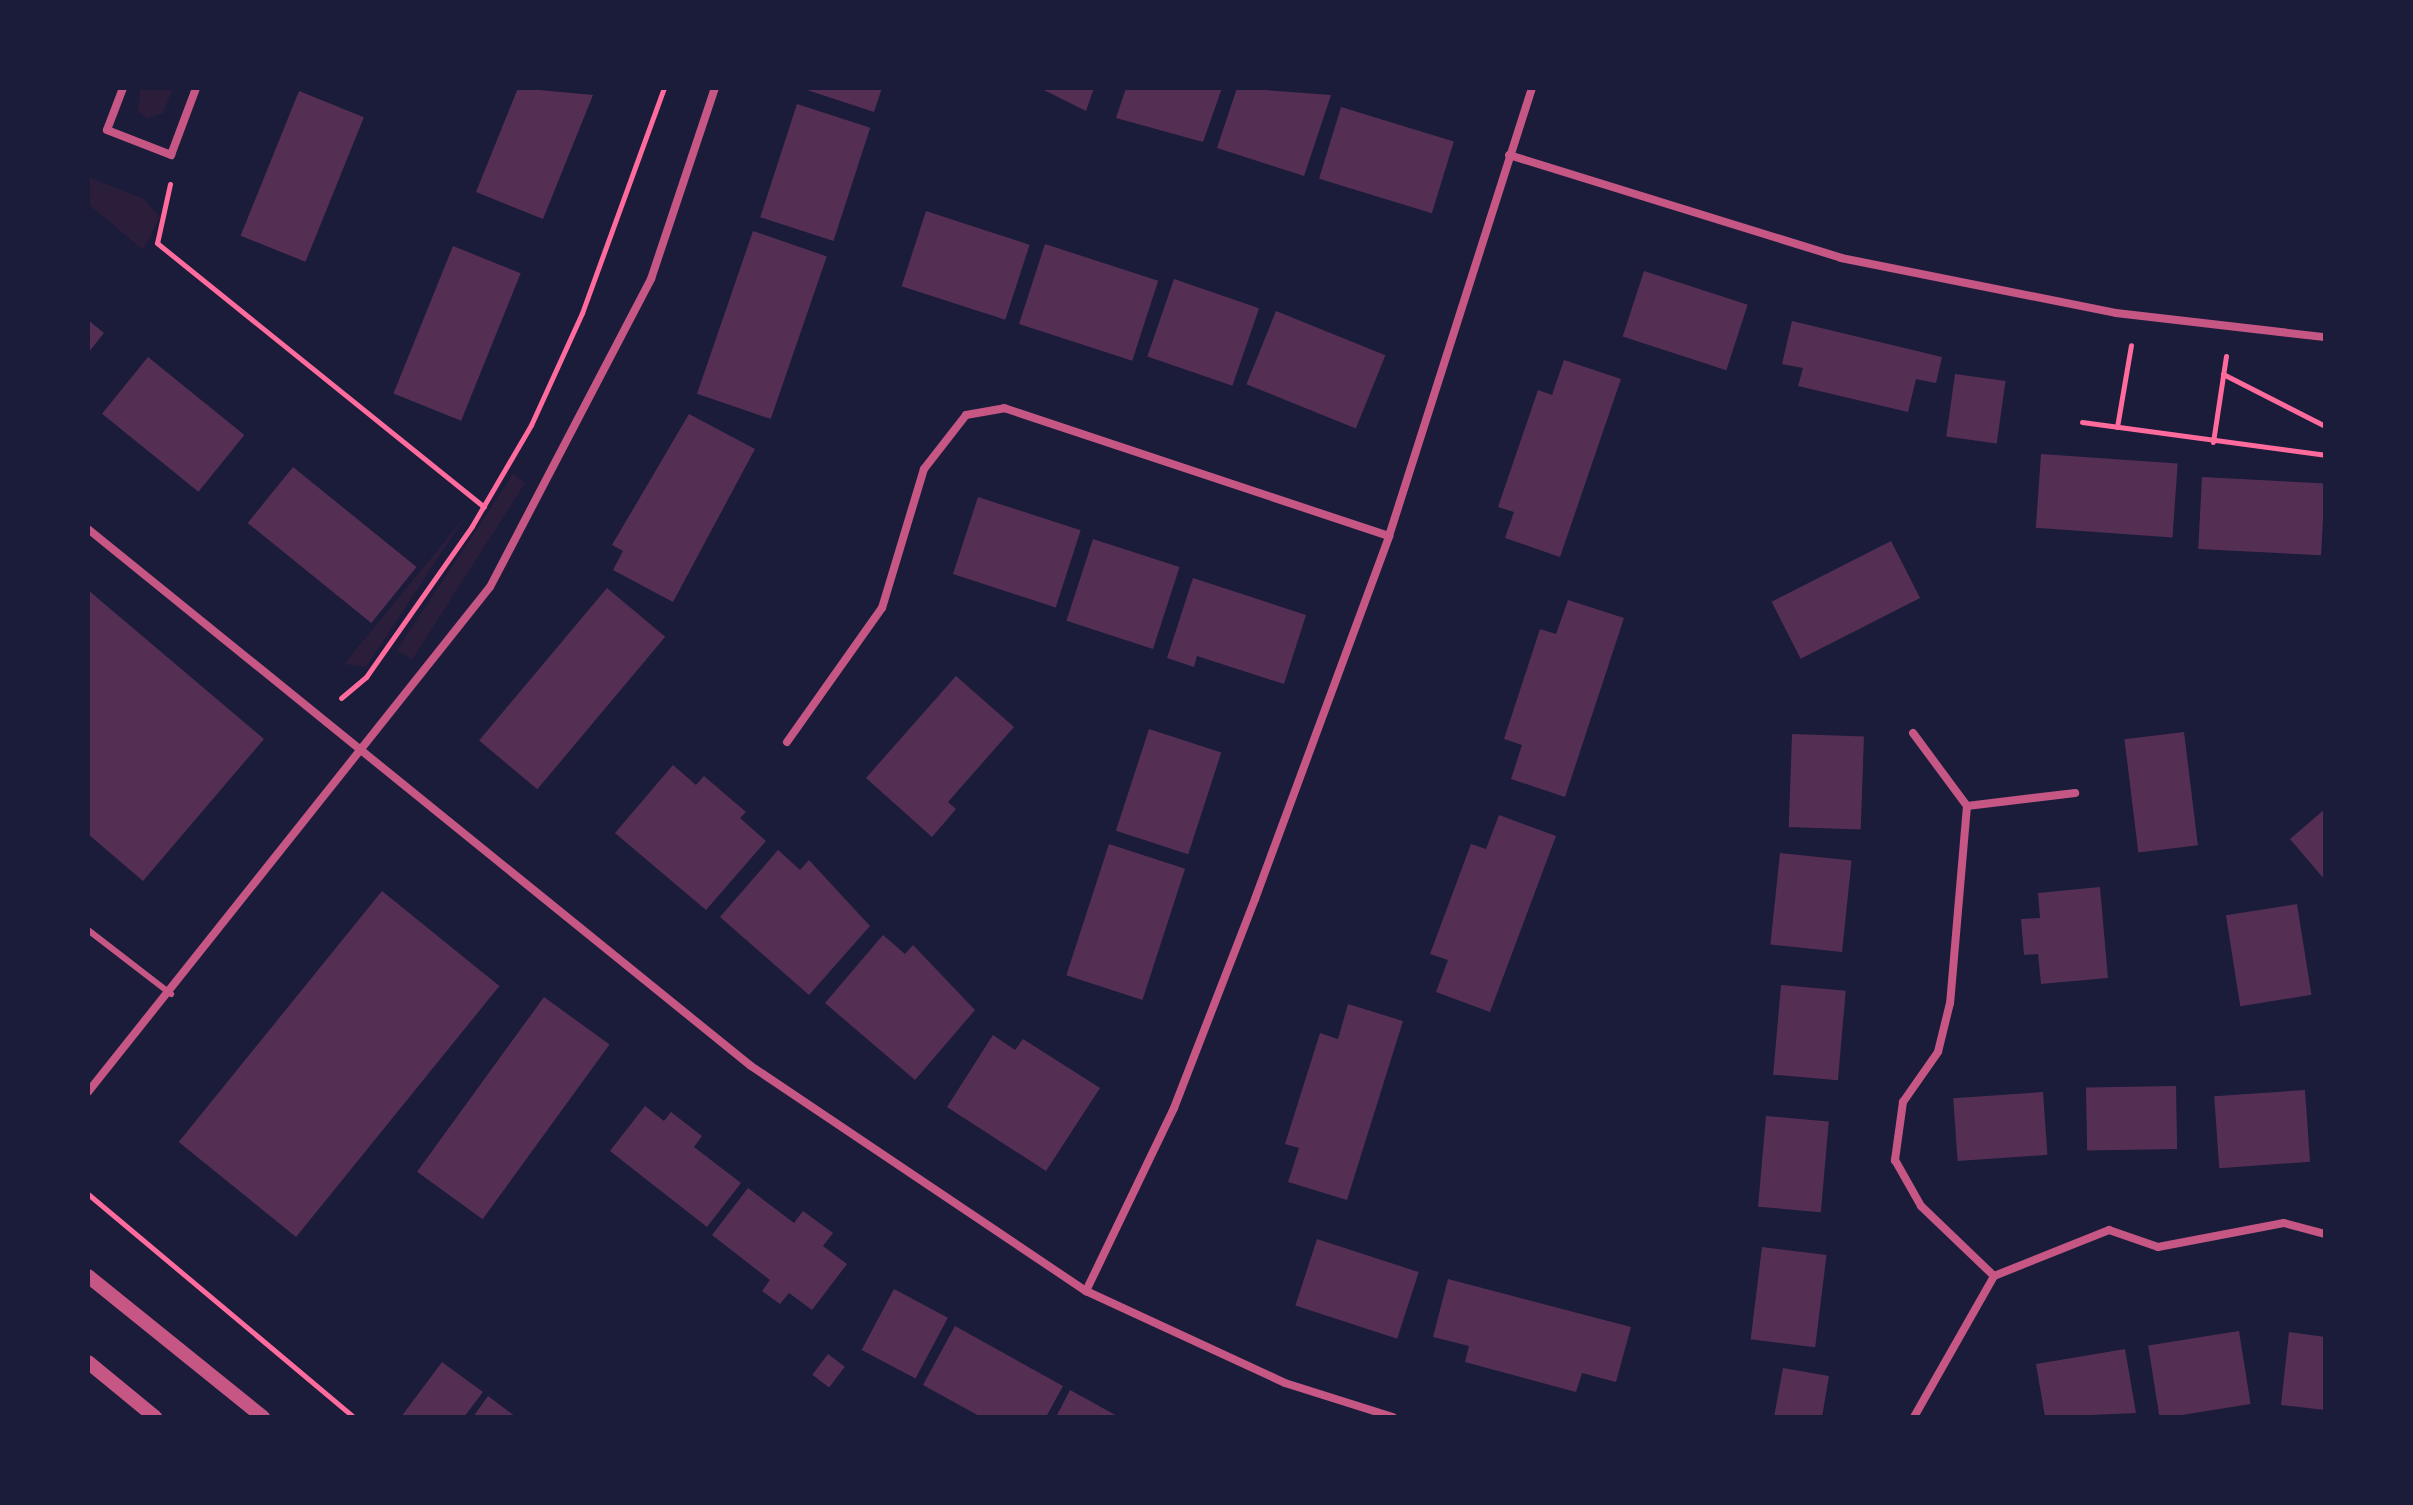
<!DOCTYPE html>
<style>
body{margin:0}
#map{position:relative;width:2413px;height:1505px;overflow:hidden;background:#1b1b3a;font-family:Quicksand,sans-serif}
div>[style]{position:absolute}
.green>*{inset:0;background:#2a1e3b}
.building>*{inset:0;background:#542f53;transform-origin:0 0}
.path>*{height:5px;margin:-2.5px;padding:0 2.5px;transform-origin:2.5px;border-radius:2.5px;background:#ff6b9d}
.service>*{height:6px;margin:-3px;padding:0 3px;transform-origin:3px;border-radius:3px;background:#c65784}
.minor>*{height:8px;margin:-4px;padding:0 4px;transform-origin:4px;border-radius:4px;background:#c65784}
.tertiary>*{height:14px;margin:-7px;padding:0 7px;transform-origin:7px;border-radius:7px;background:#c65784}
span{translate:-50% -50%;white-space:nowrap;text-align:center;line-height:1.15;-webkit-text-stroke:6px #1b1b3a;paint-order:stroke}
.frame{position:absolute;inset:0;border:90px solid #1b1b3a;pointer-events:none}
</style>
<div id="map">
<div class="green">
<div style="clip-path:polygon(140px 88px,173px 88px,163px 113px,147px 119px,138px 111px)"></div>
<div style="clip-path:polygon(88px 177px,144px 199px,160px 217px,143px 250px,88px 204px)"></div>
<div style="clip-path:polygon(513px 474px,525px 483px,412px 660px,397px 650px)"></div>
<div style="clip-path:polygon(465px 517px,366px 667px,344px 664px)"></div>
</div>
<div class="building">
<div style="clip-path:polygon(518px 88px,593px 95px,543px 219px,476px 192px)"></div>
<div style="clip-path:polygon(801px 88px,882px 88px,874px 112px)"></div>
<div style="clip-path:polygon(1094px 88px,1086px 111px,1042px 89px,1042px 88px)"></div>
<div style="clip-path:polygon(1126px 88px,1222px 88px,1203px 142px,1116px 118px)"></div>
<div style="clip-path:polygon(1237px 88px,1331px 95px,1304px 176px,1217px 148px)"></div>
<div style="left:299px;top:91px;width:70px;height:156px;rotate:22deg"></div>
<div style="left:797px;top:104px;width:77px;height:119px;rotate:18deg"></div>
<div style="left:1341px;top:107px;width:118px;height:75px;rotate:17deg"></div>
<div style="left:926px;top:211px;width:109px;height:79px;rotate:18deg"></div>
<div style="left:753px;top:231px;width:78px;height:172px;rotate:19deg"></div>
<div style="left:1045px;top:244px;width:119px;height:84px;rotate:18deg"></div>
<div style="left:453px;top:246px;width:73px;height:159px;rotate:22deg"></div>
<div style="left:1644px;top:271px;width:109px;height:69px;rotate:18deg"></div>
<div style="left:1174px;top:279px;width:90px;height:82px;rotate:19deg"></div>
<div style="left:1276px;top:311px;width:118px;height:79px;rotate:22deg"></div>
<div style="clip-path:polygon(88px 320px,104px 333px,88px 353px)"></div>
<div style="clip-path:polygon(1792px 321px,1942px 357px,1936px 383px,1916px 379px,1908px 412px,1798px 386px,1803px 368px,1782px 364px)"></div>
<div style="left:148px;top:357px;width:124px;height:73px;rotate:39deg"></div>
<div style="clip-path:polygon(1564px 360px,1621px 379px,1560px 557px,1505px 538px,1514px 512px,1498px 507px,1538px 390px,1552px 395px)"></div>
<div style="left:1955px;top:374px;width:51px;height:63px;rotate:8deg"></div>
<div style="clip-path:polygon(689px 414px,755px 449px,673px 602px,613px 570px,623px 551px,612px 545px)"></div>
<div style="left:2041px;top:454px;width:137px;height:74px;rotate:4deg"></div>
<div style="left:293px;top:467px;width:159px;height:72px;rotate:39deg"></div>
<div style="left:2202px;top:477px;width:123px;height:72px;rotate:3deg"></div>
<div style="left:978px;top:497px;width:108px;height:81px;rotate:18deg"></div>
<div style="left:1093px;top:539px;width:91px;height:86px;rotate:18deg"></div>
<div style="left:1891px;top:541px;width:64px;height:134px;rotate:63deg"></div>
<div style="clip-path:polygon(1193px 578px,1306px 615px,1284px 684px,1197px 656px,1194px 667px,1167px 658px)"></div>
<div style="left:607px;top:588px;width:76px;height:199px;rotate:40deg"></div>
<div style="clip-path:polygon(88px 590px,264px 739px,143px 881px,88px 834px)"></div>
<div style="clip-path:polygon(1568px 600px,1624px 618px,1565px 797px,1511px 779px,1522px 745px,1504px 739px,1540px 629px,1556px 634px)"></div>
<div style="clip-path:polygon(956px 676px,1014px 727px,948px 802px,956px 809px,932px 837px,866px 778px)"></div>
<div style="left:1149px;top:729px;width:76px;height:107px;rotate:18deg"></div>
<div style="left:2184px;top:732px;width:114px;height:60px;rotate:83deg"></div>
<div style="left:1792px;top:734px;width:72px;height:93px;rotate:2deg"></div>
<div style="clip-path:polygon(673px 765px,696px 785px,704px 776px,746px 812px,740px 818px,766px 841px,706px 910px,615px 833px)"></div>
<div style="clip-path:polygon(2325px 809px,2325px 880px,2290px 839px)"></div>
<div style="clip-path:polygon(1499px 815px,1556px 836px,1490px 1012px,1436px 992px,1448px 960px,1430px 954px,1471px 844px,1486px 849px)"></div>
<div style="left:1109px;top:844px;width:80px;height:138px;rotate:18deg"></div>
<div style="clip-path:polygon(778px 850px,800px 870px,809px 860px,870px 926px,809px 995px,720px 917px)"></div>
<div style="left:1780px;top:853px;width:72px;height:92px;rotate:6deg"></div>
<div style="clip-path:polygon(2100px 887px,2108px 978px,2041px 984px,2038px 954px,2024px 955px,2021px 919px,2040px 918px,2038px 893px)"></div>
<div style="left:382px;top:891px;width:151px;height:323px;rotate:39deg"></div>
<div style="left:2297px;top:904px;width:92px;height:72px;rotate:81deg"></div>
<div style="clip-path:polygon(883px 935px,905px 954px,913px 945px,975px 1010px,915px 1080px,825px 1003px)"></div>
<div style="left:1781px;top:985px;width:65px;height:90px;rotate:5deg"></div>
<div style="left:544px;top:997px;width:81px;height:216px;rotate:36deg"></div>
<div style="clip-path:polygon(1348px 1004px,1403px 1021px,1347px 1200px,1288px 1182px,1299px 1148px,1285px 1144px,1320px 1033px,1338px 1039px)"></div>
<div style="clip-path:polygon(993px 1035px,1015px 1050px,1023px 1039px,1100px 1088px,1046px 1171px,947px 1107px)"></div>
<div style="left:2176px;top:1086px;width:63px;height:90px;rotate:89deg"></div>
<div style="left:2305px;top:1090px;width:72px;height:91px;rotate:86deg"></div>
<div style="left:2043px;top:1092px;width:63px;height:90px;rotate:86deg"></div>
<div style="clip-path:polygon(645px 1106px,664px 1121px,671px 1112px,702px 1136px,694px 1147px,741px 1183px,707px 1227px,610px 1151px)"></div>
<div style="left:1766px;top:1116px;width:63px;height:91px;rotate:5deg"></div>
<div style="clip-path:polygon(748px 1188px,794px 1223px,803px 1211px,833px 1233px,823px 1246px,847px 1264px,812px 1310px,789px 1293px,780px 1304px,762px 1291px,770px 1280px,712px 1235px)"></div>
<div style="left:1317px;top:1239px;width:107px;height:70px;rotate:18deg"></div>
<div style="left:1762px;top:1247px;width:65px;height:93px;rotate:7deg"></div>
<div style="clip-path:polygon(1448px 1279px,1631px 1327px,1616px 1382px,1582px 1373px,1576px 1392px,1465px 1362px,1469px 1346px,1433px 1337px)"></div>
<div style="left:894px;top:1289px;width:61px;height:69px;rotate:28deg"></div>
<div style="clip-path:polygon(955px 1326px,1063px 1386px,1046px 1417px,981px 1417px,923px 1385px)"></div>
<div style="left:2239px;top:1331px;width:74px;height:92px;rotate:81deg"></div>
<div style="clip-path:polygon(2289px 1332px,2325px 1337px,2325px 1410px,2281px 1405px)"></div>
<div style="clip-path:polygon(2125px 1349px,2136px 1413px,2045px 1417px,2036px 1364px)"></div>
<div style="left:828px;top:1354px;width:21px;height:26px;rotate:37deg"></div>
<div style="clip-path:polygon(442px 1362px,483px 1392px,464px 1417px,401px 1417px)"></div>
<div style="clip-path:polygon(1783px 1368px,1829px 1376px,1822px 1417px,1774px 1417px)"></div>
<div style="clip-path:polygon(1070px 1390px,1119px 1417px,1056px 1417px)"></div>
<div style="clip-path:polygon(488px 1396px,516px 1417px,473px 1417px)"></div>
</div>
<div class="path">
<div style="left:170px;top:184px;width:60px;rotate:102.4deg"></div>
<div style="left:157px;top:243px;width:420px;rotate:38.9deg"></div>
<div style="left:2223px;top:374px;width:114px;rotate:27deg"></div>
<div style="left:2082px;top:422px;width:245px;rotate:7.7deg"></div>
<div style="left:2117px;top:427px;width:83px;rotate:-80.3deg"></div>
<div style="left:2213px;top:442px;width:87px;rotate:-81.4deg"></div>
<div style="left:341px;top:698px;width:33px;rotate:-40deg"></div>
<div style="left:366px;top:677px;width:184px;rotate:-54.9deg"></div>
<div style="left:472px;top:526px;width:117px;rotate:-59.7deg"></div>
<div style="left:531px;top:425px;width:123px;rotate:-65.5deg"></div>
<div style="left:582px;top:313px;width:239px;rotate:-70deg"></div>
<div style="left:88px;top:1194px;width:347px;rotate:40deg"></div>
</div>
<div class="service">
<div style="left:88px;top:930px;width:105px;rotate:37.6deg"></div>
</div>
<div class="minor">
<div style="left:123px;top:88px;width:45px;rotate:110.9deg"></div>
<div style="left:107px;top:130px;width:69px;rotate:21.3deg"></div>
<div style="left:171px;top:155px;width:72px;rotate:-69.5deg"></div>
<div style="left:1509px;top:155px;width:348px;rotate:17.2deg"></div>
<div style="left:1841px;top:258px;width:280px;rotate:11.3deg"></div>
<div style="left:2116px;top:313px;width:210px;rotate:6.6deg"></div>
<div style="left:88px;top:529px;width:853px;rotate:39.01deg"></div>
<div style="left:751px;top:1066px;width:404px;rotate:33.9deg"></div>
<div style="left:1086px;top:1291px;width:219px;rotate:24.8deg"></div>
<div style="left:1285px;top:1383px;width:113px;rotate:17.5deg"></div>
<div style="left:1913px;top:733px;width:91px;rotate:53.5deg"></div>
<div style="left:1967px;top:806px;width:109px;rotate:-6.9deg"></div>
<div style="left:787px;top:742px;width:164px;rotate:-54.7deg"></div>
<div style="left:882px;top:608px;width:145px;rotate:-73.2deg"></div>
<div style="left:924px;top:469px;width:68px;rotate:-52.1deg"></div>
<div style="left:966px;top:415px;width:39px;rotate:-10deg"></div>
<div style="left:1004px;top:408px;width:406px;rotate:18.4deg"></div>
<div style="left:1967px;top:806px;width:198px;rotate:94.9deg"></div>
<div style="left:1950px;top:1003px;width:50px;rotate:103.8deg"></div>
<div style="left:1938px;top:1052px;width:61px;rotate:125deg"></div>
<div style="left:1903px;top:1102px;width:59px;rotate:97.9deg"></div>
<div style="left:1895px;top:1160px;width:53px;rotate:60.5deg"></div>
<div style="left:1921px;top:1206px;width:101px;rotate:43.8deg"></div>
<div style="left:88px;top:1092px;width:645px;rotate:-51.48deg"></div>
<div style="left:490px;top:587px;width:348px;rotate:-62.4deg"></div>
<div style="left:651px;top:279px;width:201px;rotate:-71.5deg"></div>
<div style="left:1086px;top:1291px;width:203px;rotate:-64.3deg"></div>
<div style="left:1174px;top:1108px;width:224px;rotate:-68.8deg"></div>
<div style="left:1255px;top:899px;width:387px;rotate:-69.7deg"></div>
<div style="left:1389px;top:536px;width:470px;rotate:-72.3deg"></div>
<div style="left:1914px;top:1417px;width:162px;rotate:-60.4deg"></div>
<div style="left:1994px;top:1276px;width:124px;rotate:-21.8deg"></div>
<div style="left:2109px;top:1230px;width:52px;rotate:19.1deg"></div>
<div style="left:2158px;top:1247px;width:128px;rotate:-10.8deg"></div>
<div style="left:2284px;top:1223px;width:42px;rotate:15deg"></div>
</div>
<div class="tertiary">
<div style="left:88px;top:1276px;width:225px;rotate:38.9deg"></div>
<div style="left:88px;top:1362px;width:87px;rotate:39.4deg"></div>
</div>
<div class="frame"></div>
</div>
